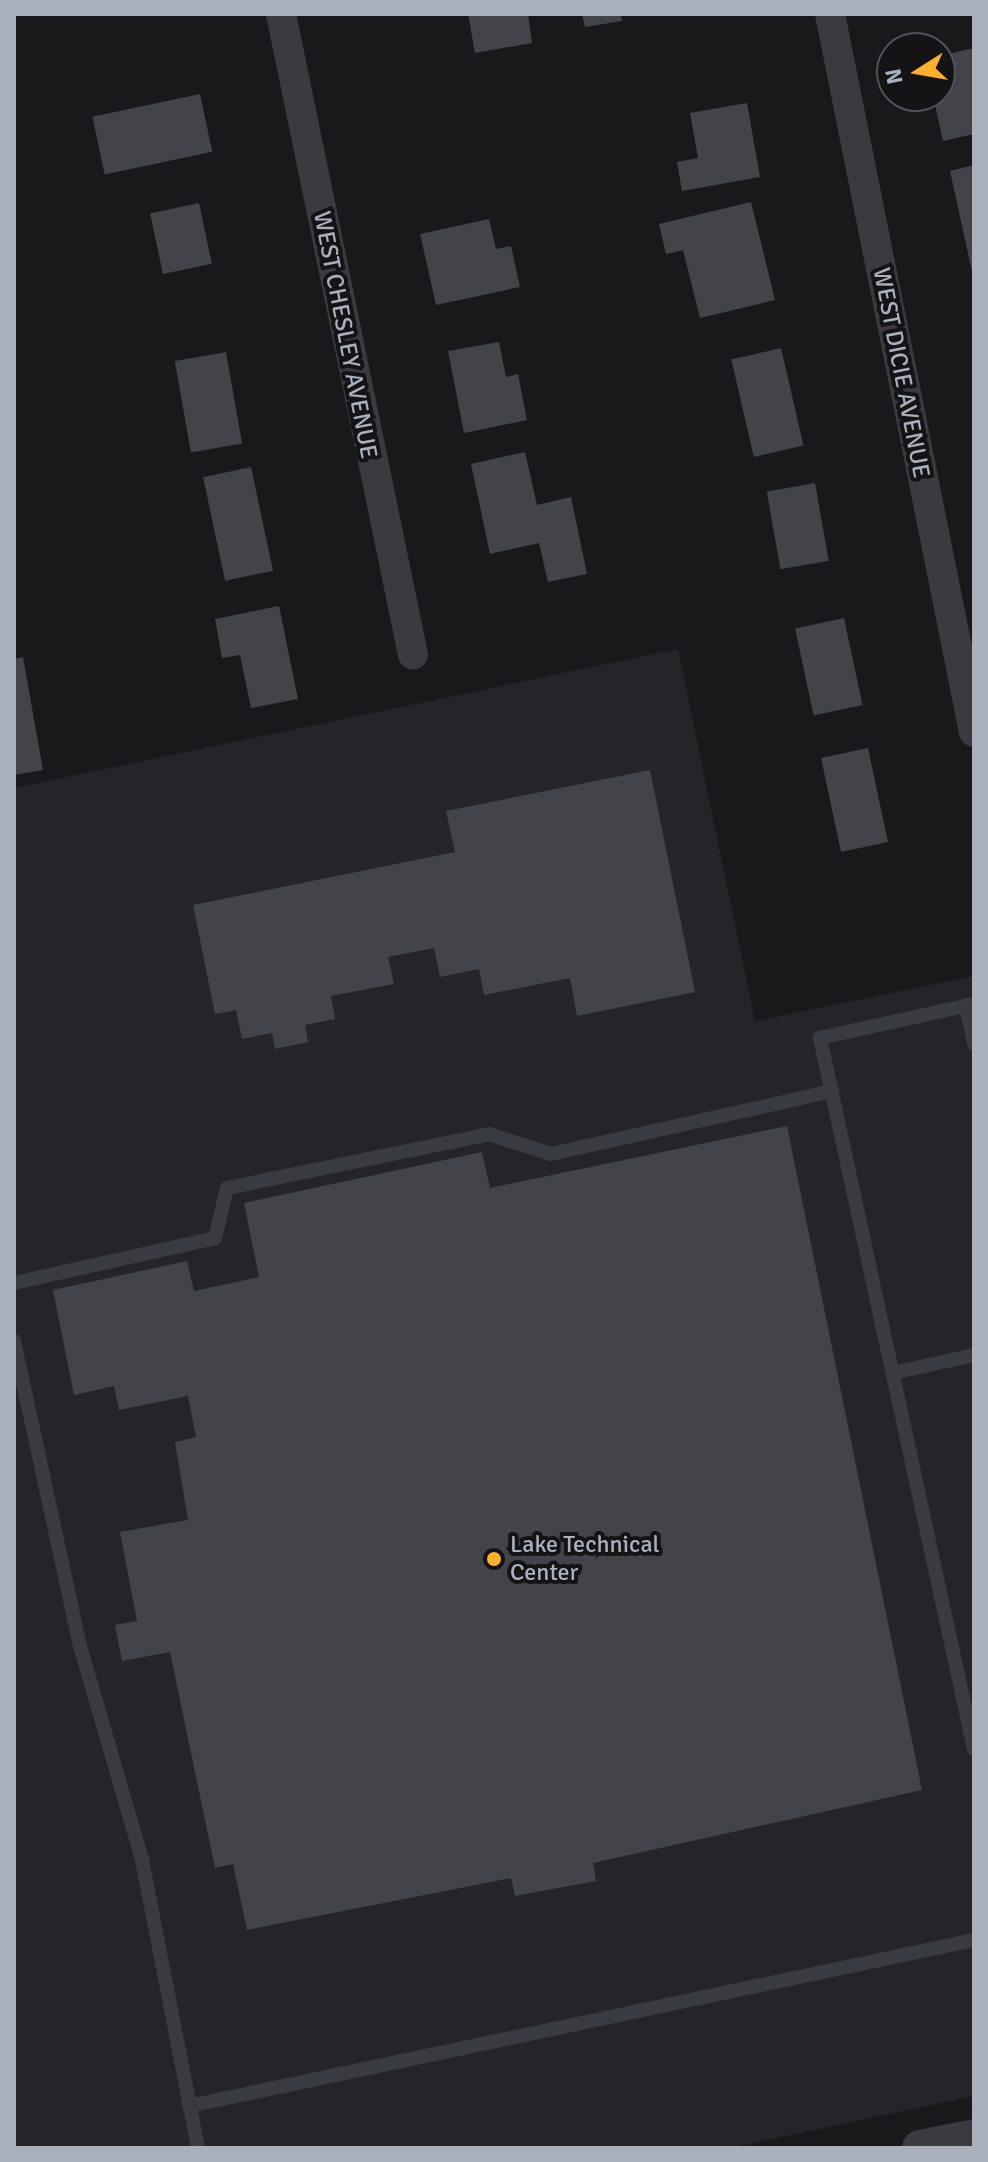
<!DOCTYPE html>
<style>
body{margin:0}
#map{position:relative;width:988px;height:2162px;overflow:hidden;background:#19191c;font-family:Signika,sans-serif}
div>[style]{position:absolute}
.built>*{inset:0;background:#252529}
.building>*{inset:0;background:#434449;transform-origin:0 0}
.service>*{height:14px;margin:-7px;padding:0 7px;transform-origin:7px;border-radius:7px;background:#3a3b41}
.minor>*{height:30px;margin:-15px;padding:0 15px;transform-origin:15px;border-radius:15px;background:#3a3b41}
.tertiary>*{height:36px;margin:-18px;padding:0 18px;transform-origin:18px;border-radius:18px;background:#3a3b41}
.dots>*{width:22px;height:22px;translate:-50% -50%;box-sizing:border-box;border:4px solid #141417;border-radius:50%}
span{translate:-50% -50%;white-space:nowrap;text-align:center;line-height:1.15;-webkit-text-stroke:8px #141417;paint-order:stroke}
.street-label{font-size:24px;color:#abb1bc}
.poi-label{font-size:24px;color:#abb1bc}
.left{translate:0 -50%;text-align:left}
.frame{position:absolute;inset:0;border:16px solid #abb1bc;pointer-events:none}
.north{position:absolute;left:876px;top:32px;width:80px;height:80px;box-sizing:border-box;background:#141417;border:2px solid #505359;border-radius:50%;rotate:259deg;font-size:22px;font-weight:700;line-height:32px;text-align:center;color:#abb1bc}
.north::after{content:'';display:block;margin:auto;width:28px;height:36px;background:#ffb12e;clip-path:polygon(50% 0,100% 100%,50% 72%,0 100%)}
</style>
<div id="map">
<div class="built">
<div style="clip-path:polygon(678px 649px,755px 1021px,974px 976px,974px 2096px,730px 2148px,14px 2148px,14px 788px)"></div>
</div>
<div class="building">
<div style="clip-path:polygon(468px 14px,528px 14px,532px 43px,475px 53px)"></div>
<div style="clip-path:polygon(582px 14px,621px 14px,622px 21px,585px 27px)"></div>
<div style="clip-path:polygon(974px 48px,974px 134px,943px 141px,933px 96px,940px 96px,940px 56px)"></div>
<div style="left:200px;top:94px;width:59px;height:110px;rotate:78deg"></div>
<div style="clip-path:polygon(747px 103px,760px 177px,682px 191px,677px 162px,698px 158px,690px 113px)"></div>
<div style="clip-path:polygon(974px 165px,974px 276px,973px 276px,950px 171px)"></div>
<div style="clip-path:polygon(751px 202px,775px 300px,700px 318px,683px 250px,666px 254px,659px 224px)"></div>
<div style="left:199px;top:203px;width:62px;height:50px;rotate:78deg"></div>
<div style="clip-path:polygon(489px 219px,496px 249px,511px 246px,520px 287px,436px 305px,420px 234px)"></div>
<div style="clip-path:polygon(499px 342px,506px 377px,518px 374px,527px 420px,464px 433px,448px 351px)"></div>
<div style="left:781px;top:348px;width:100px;height:51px;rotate:77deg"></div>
<div style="left:226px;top:352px;width:93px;height:52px;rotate:80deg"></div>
<div style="clip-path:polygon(525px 452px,537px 505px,571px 497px,587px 574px,548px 582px,539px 543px,490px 554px,471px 464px)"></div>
<div style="left:251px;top:467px;width:106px;height:49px;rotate:78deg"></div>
<div style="left:815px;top:483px;width:79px;height:49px;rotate:80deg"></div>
<div style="clip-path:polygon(279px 606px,298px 699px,251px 708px,240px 655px,222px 658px,215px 619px)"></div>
<div style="left:844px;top:618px;width:89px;height:50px;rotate:78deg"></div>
<div style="clip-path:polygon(23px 657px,43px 770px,14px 775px,14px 659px)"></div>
<div style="left:868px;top:748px;width:96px;height:48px;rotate:78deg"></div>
<div style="clip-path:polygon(650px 770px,695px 992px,577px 1016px,570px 978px,484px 995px,479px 969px,440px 977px,434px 948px,388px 957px,394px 984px,331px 996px,335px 1019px,305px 1025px,308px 1042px,275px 1049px,272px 1033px,242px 1039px,236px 1010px,215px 1014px,193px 905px,455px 852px,446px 811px)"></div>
<div style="clip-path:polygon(787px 1126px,922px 1790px,593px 1863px,596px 1881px,515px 1896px,511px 1878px,247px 1930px,233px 1864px,215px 1868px,170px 1652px,122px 1661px,115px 1625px,137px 1621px,120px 1532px,188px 1520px,175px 1442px,196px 1437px,188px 1396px,119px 1410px,114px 1386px,74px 1395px,53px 1290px,187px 1261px,194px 1291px,259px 1277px,244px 1203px,482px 1152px,490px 1188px)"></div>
</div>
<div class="service">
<div style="left:974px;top:1004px;width:158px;rotate:167.6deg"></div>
<div style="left:820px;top:1038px;width:727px;rotate:77.78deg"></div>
<div style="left:966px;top:1005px;width:40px;rotate:78deg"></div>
<div style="left:14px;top:1283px;width:206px;rotate:-12.6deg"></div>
<div style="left:215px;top:1238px;width:51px;rotate:-76.5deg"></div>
<div style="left:227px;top:1188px;width:268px;rotate:-11.6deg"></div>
<div style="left:489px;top:1134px;width:65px;rotate:17.9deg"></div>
<div style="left:551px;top:1154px;width:288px;rotate:-12.6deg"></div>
<div style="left:14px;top:1341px;width:312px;rotate:77.8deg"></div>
<div style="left:80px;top:1646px;width:223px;rotate:73.8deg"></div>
<div style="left:142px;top:1860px;width:293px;rotate:79deg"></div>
<div style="left:893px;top:1373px;width:83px;rotate:-12.5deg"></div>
<div style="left:189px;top:2106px;width:802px;rotate:-11.94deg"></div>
</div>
<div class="minor">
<div style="left:281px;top:14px;width:654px;rotate:78.36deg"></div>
<div style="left:830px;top:14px;width:732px;rotate:78.66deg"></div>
</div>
<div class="tertiary">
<div style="left:920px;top:2148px;width:55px;rotate:-11.5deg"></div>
</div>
<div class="dots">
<div style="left:494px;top:1559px;background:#ffb12e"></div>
</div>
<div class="street-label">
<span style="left:345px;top:335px;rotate:79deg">WEST CHESLEY AVENUE</span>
<span style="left:901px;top:373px;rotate:79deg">WEST DICIE AVENUE</span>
</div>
<div class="poi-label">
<span class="left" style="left:510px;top:1559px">Lake Technical<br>Center</span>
</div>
<div class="frame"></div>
<div class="north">N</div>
</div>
